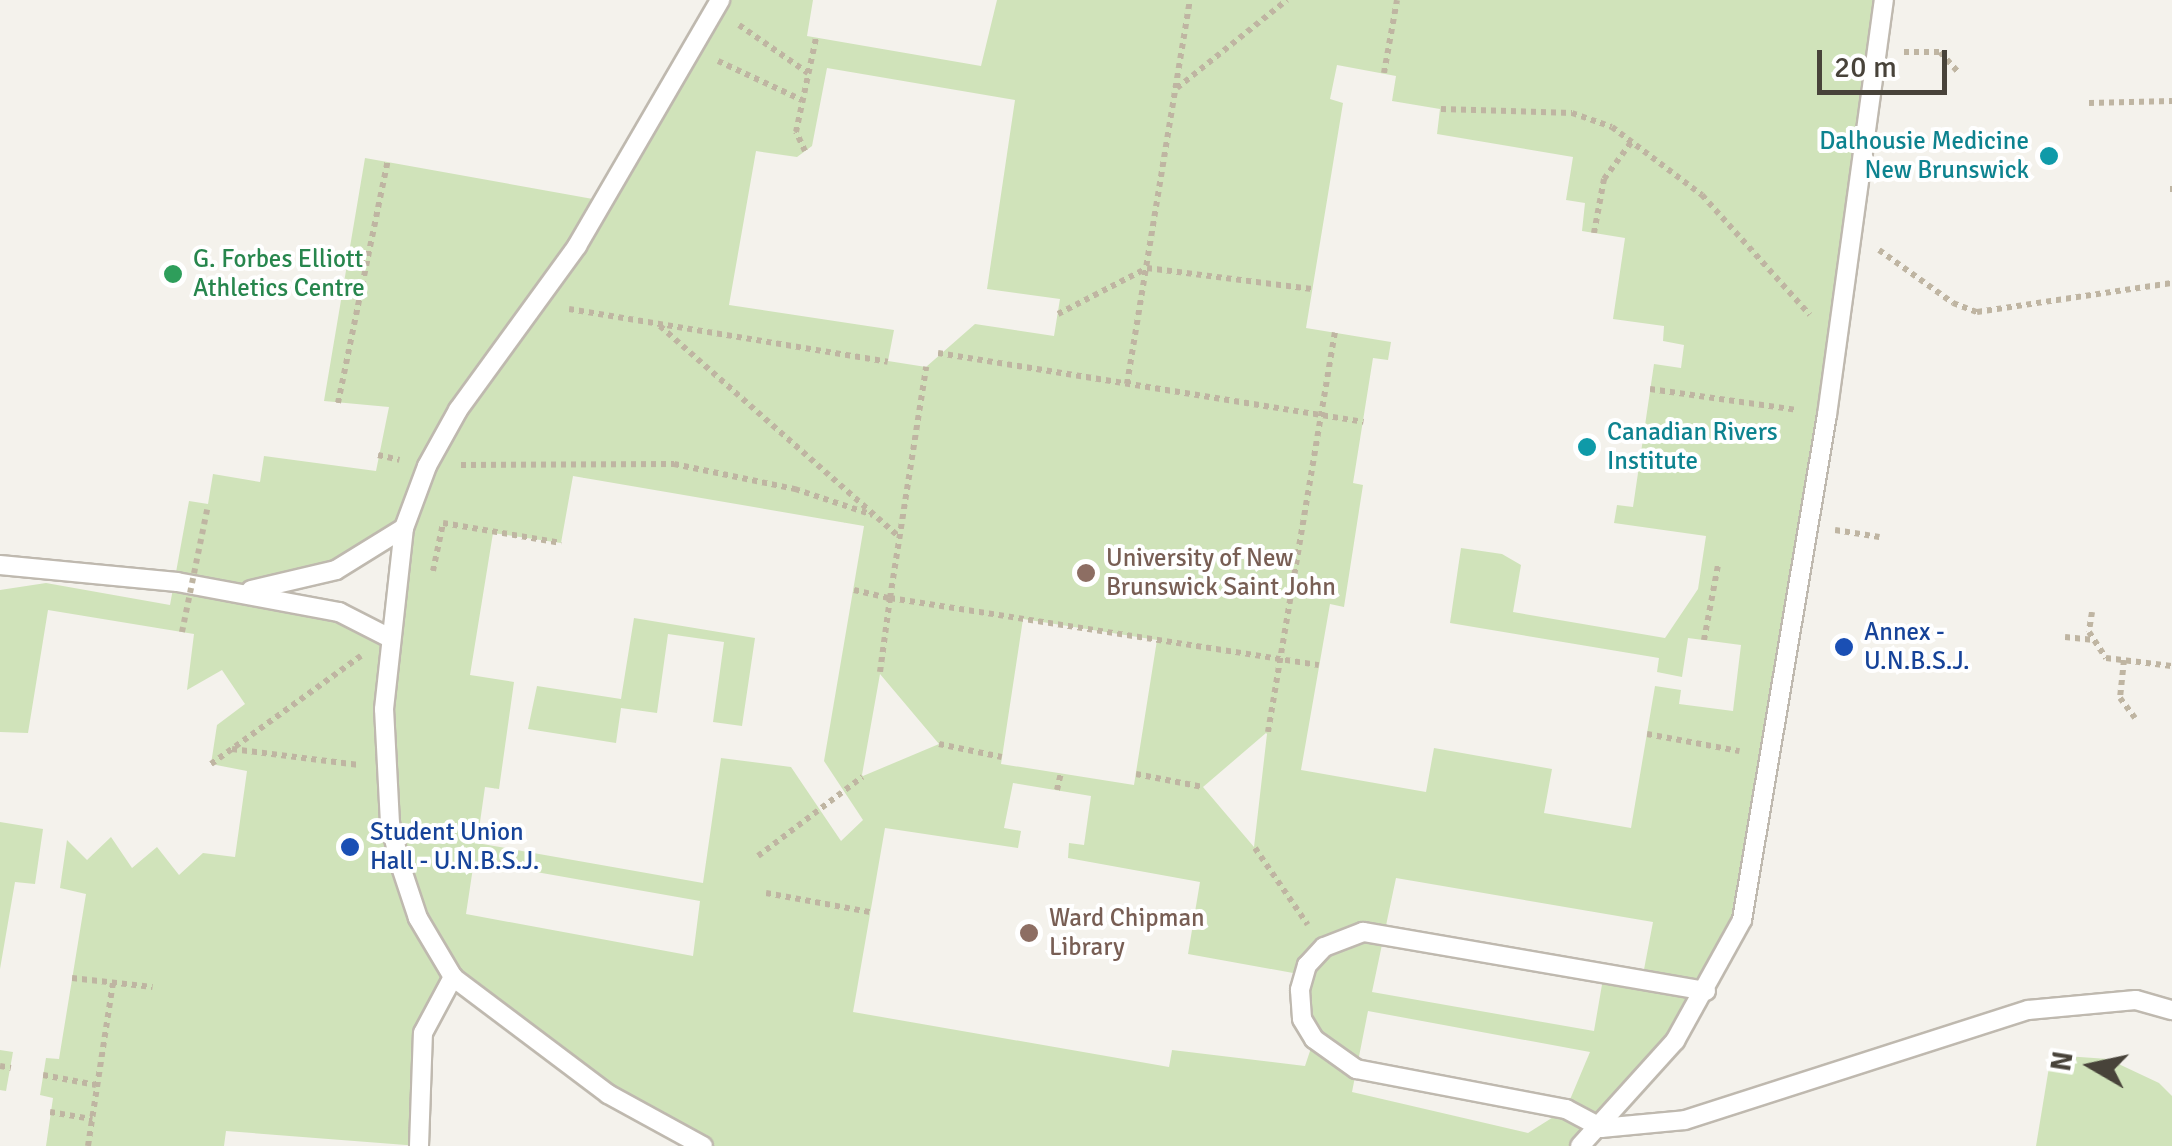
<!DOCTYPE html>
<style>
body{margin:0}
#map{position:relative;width:2172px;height:1146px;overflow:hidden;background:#f4f2ec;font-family:Signika,sans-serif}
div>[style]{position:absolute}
.green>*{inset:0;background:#d0e3ba}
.path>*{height:6px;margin-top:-3px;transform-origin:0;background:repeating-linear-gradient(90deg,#bfb5a2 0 5px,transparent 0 10px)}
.roads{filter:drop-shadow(2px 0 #bfb9af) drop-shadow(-2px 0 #bfb9af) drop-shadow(0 2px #bfb9af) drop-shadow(0 -2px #bfb9af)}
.lane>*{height:18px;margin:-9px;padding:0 9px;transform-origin:9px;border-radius:9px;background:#fff}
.path-bridge>*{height:6px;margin-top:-3px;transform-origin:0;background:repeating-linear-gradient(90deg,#bfb5a2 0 5px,transparent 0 10px)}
.dots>*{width:28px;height:28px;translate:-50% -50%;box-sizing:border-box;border:5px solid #fff;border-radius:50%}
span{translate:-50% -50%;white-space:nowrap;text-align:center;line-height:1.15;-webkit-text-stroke:8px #fff;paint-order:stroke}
.culture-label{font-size:25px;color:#0d838f}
.right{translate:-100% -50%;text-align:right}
.left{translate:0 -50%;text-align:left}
.leisure-label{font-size:25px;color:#27864d}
.education-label{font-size:25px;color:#785e54}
.transit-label{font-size:25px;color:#164399}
.north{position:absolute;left:2042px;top:1016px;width:100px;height:100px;-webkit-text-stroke:8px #fff;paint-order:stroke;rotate:279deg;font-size:28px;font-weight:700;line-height:40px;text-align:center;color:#48433a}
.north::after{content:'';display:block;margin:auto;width:35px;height:45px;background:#48433a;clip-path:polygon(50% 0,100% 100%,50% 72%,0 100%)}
.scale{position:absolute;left:1817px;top:50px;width:130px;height:45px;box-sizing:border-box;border:5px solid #48433a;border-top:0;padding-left:12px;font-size:30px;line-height:35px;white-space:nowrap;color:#48433a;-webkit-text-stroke:8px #fff;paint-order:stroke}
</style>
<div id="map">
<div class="green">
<div style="clip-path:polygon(evenodd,720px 0,813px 0,807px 36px,981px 66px,997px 0,1884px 0,1752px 875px,1706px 991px,1580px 1146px,703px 1146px,670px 1130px,454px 978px,434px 1006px,419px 1146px,226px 1131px,224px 1146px,46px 1146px,53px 1098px,40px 1095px,46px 1058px,59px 1059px,86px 894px,60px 888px,67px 840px,87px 860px,111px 837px,132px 868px,157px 847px,179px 875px,203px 853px,235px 857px,247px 771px,211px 764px,217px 725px,245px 704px,222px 670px,187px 690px,194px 634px,48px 610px,28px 733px,0 732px,0 590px,46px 583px,170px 605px,189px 501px,208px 504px,213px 474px,260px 482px,264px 456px,376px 471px,389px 407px,324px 401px,365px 158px,604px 201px,720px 0,1337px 65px,1396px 76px,1392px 101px,1440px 109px,1437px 134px,1573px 157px,1566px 200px,1585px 203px,1582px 231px,1625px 238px,1613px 319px,1664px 326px,1663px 341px,1684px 345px,1681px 368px,1654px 364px,1633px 507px,1617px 505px,1614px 523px,1706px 536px,1698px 589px,1665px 638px,1513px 612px,1521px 565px,1502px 554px,1461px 548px,1450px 623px,1659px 658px,1657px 672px,1682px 677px,1688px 638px,1741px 645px,1733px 711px,1679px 704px,1681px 690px,1655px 686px,1631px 828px,1544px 813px,1552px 769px,1434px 748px,1426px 792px,1301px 770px,1330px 604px,1344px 607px,1363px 485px,1353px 483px,1373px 358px,1388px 360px,1391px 342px,1306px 328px,1343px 103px,1330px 99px,1337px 65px,720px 0,827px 68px,1015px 100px,987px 289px,1060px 299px,1054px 336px,975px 324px,926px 367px,888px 361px,894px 330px,729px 305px,756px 151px,797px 157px,812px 146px,827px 68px,720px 0,573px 476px,864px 526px,824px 761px,863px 820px,841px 841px,791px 767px,721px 758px,703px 883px,477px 843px,485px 787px,499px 789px,514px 682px,470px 675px,493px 533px,561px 543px,573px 476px,720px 0,403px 529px,388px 636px,347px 617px,240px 592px,287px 585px,403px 529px,720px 0,1023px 619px,1157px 640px,1134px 785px,1001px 764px,1023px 619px,720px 0,880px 674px,939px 744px,863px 776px,862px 775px,880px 674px,720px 0,1266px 733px,1267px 734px,1254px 847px,1203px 787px,1266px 733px,720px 0,1013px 783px,1091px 796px,1084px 845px,1069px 843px,1068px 858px,1200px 882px,1188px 954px,1304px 975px,1314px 1039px,1305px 1066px,1172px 1050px,1169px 1067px,853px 1012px,885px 828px,1018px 848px,1021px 831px,1004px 828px,1013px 783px,720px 0,474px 861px,700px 901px,693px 956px,466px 914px,474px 861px,720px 0,1396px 878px,1653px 922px,1642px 980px,1604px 973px,1594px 1031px,1372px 992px,1396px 878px,720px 0,1368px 1011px,1590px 1052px,1566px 1109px,1528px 1133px,1352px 1092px,1368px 1011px)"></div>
<div style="clip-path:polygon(634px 618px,755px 638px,742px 726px,713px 722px,724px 642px,668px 634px,657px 713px,621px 708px,616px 743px,528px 729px,537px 686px,621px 699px)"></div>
<div style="clip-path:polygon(0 822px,43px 829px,35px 884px,15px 882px,0 969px)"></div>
<div style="clip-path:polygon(0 1050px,13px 1052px,6px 1091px,0 1090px)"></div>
<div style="clip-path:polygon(2051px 1055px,2108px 1059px,2159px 1083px,2172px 1096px,2172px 1146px,2036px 1146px)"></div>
</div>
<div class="path">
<div style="left:739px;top:25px;width:84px;rotate:34.8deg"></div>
<div style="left:1904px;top:52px;width:36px"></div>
<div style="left:1940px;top:52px;width:28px;rotate:48deg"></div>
<div style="left:718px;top:61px;width:93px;rotate:24.9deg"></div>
<div style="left:1384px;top:73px;width:74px;rotate:-79.9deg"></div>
<div style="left:1177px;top:88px;width:141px;rotate:-38.7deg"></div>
<div style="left:2089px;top:103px;width:83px;rotate:-1.4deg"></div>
<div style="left:1441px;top:109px;width:131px;rotate:1.7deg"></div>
<div style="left:1572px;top:113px;width:42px;rotate:19.3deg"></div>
<div style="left:1612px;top:127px;width:113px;rotate:37.1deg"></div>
<div style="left:1702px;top:195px;width:161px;rotate:48deg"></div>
<div style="left:805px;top:151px;width:21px;rotate:-115deg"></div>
<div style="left:796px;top:132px;width:96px;rotate:-78deg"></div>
<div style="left:2170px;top:189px;width:2px"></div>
<div style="left:1594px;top:233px;width:55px;rotate:-79.5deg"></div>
<div style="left:1604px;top:179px;width:47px;rotate:-53.6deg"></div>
<div style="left:1879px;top:250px;width:91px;rotate:35.6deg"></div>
<div style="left:1953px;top:303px;width:26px;rotate:21deg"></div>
<div style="left:1977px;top:312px;width:197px;rotate:-8.5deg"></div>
<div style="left:569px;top:309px;width:323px;rotate:9.4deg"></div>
<div style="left:1058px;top:314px;width:100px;rotate:-27.3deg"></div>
<div style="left:1147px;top:268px;width:166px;rotate:7.3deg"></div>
<div style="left:660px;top:326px;width:319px;rotate:41.4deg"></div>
<div style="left:938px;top:353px;width:431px;rotate:9.2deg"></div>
<div style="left:1127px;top:384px;width:389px;rotate:-80.7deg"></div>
<div style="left:1650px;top:389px;width:148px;rotate:8.1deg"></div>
<div style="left:338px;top:403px;width:249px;rotate:-78.4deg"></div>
<div style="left:378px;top:455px;width:22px;rotate:13deg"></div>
<div style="left:461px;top:465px;width:213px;rotate:-0.3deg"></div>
<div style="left:674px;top:464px;width:124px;rotate:11.7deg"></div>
<div style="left:795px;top:489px;width:82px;rotate:18.4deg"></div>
<div style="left:1835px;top:530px;width:45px;rotate:9deg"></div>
<div style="left:433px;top:571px;width:49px;rotate:-78.2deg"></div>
<div style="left:443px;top:523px;width:120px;rotate:9.6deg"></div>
<div style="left:854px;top:590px;width:37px;rotate:13deg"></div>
<div style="left:890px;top:598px;width:234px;rotate:-81.1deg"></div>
<div style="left:2092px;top:612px;width:20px;rotate:99deg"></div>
<div style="left:2089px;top:632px;width:31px;rotate:57deg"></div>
<div style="left:2106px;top:658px;width:66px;rotate:6.9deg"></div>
<div style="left:2065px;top:637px;width:29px;rotate:6deg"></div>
<div style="left:1704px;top:640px;width:76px;rotate:-79.4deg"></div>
<div style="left:2124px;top:660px;width:38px;rotate:96deg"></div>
<div style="left:2120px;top:698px;width:25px;rotate:53deg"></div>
<div style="left:880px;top:672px;width:75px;rotate:-82.3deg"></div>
<div style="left:890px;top:598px;width:434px;rotate:8.9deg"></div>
<div style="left:1268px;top:732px;width:405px;rotate:-80.5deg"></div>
<div style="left:1647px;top:734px;width:94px;rotate:10.5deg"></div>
<div style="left:939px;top:744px;width:64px;rotate:11.7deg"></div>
<div style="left:232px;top:749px;width:128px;rotate:7.2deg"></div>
<div style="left:211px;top:764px;width:185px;rotate:-35.8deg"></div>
<div style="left:1136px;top:774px;width:68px;rotate:11deg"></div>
<div style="left:1057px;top:790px;width:17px;rotate:-77deg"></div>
<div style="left:1255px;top:848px;width:93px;rotate:55.5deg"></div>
<div style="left:758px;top:856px;width:131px;rotate:-37.2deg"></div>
<div style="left:766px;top:893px;width:106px;rotate:10.4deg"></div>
<div style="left:72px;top:978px;width:81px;rotate:6.4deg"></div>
<div style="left:0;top:1066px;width:11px;rotate:10deg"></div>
<div style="left:43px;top:1075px;width:54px;rotate:10.7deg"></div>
<div style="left:50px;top:1112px;width:43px;rotate:9.5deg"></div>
<div style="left:88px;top:1146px;width:165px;rotate:-81.3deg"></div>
</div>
<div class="roads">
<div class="lane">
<div style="left:0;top:565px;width:178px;rotate:5.5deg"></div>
<div style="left:177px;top:582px;width:165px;rotate:10.5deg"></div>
<div style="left:339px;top:612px;width:55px;rotate:27deg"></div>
<div style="left:251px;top:590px;width:87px;rotate:-13.2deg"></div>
<div style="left:336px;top:570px;width:80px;rotate:-31.7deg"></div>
<div style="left:1706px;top:991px;width:348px;rotate:-170.2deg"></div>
<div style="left:1363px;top:932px;width:42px;rotate:159deg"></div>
<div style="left:1324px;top:947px;width:25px;rotate:133deg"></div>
<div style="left:1307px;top:965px;width:26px;rotate:106deg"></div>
<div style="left:1300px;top:990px;width:29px;rotate:86deg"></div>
<div style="left:1302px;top:1019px;width:23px;rotate:59deg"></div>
<div style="left:1314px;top:1039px;width:52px;rotate:35.5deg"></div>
<div style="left:1356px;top:1069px;width:214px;rotate:10.8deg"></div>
<div style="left:1566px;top:1109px;width:40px;rotate:28deg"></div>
<div style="left:1601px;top:1128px;width:84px;rotate:-5.4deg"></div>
<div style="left:1685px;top:1120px;width:360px;rotate:-17.8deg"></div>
<div style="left:2028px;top:1010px;width:108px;rotate:-5.3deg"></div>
<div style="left:2136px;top:1000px;width:37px;rotate:16deg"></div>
<div style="left:419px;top:1146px;width:113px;rotate:-88deg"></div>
<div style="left:423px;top:1033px;width:64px;rotate:-61.8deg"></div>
<div style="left:703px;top:1146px;width:108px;rotate:-151.3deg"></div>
<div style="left:608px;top:1094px;width:194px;rotate:-143deg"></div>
<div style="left:453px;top:977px;width:69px;rotate:-120.7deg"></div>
<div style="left:418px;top:918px;width:54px;rotate:-108.4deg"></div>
<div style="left:401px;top:867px;width:45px;rotate:-104deg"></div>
<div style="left:390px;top:823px;width:114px;rotate:-93deg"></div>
<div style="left:384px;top:709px;width:182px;rotate:-83.7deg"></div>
<div style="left:404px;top:528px;width:66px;rotate:-69.6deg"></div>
<div style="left:427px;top:466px;width:64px;rotate:-61deg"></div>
<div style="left:458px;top:410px;width:203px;rotate:-54deg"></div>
<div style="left:577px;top:246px;width:285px;rotate:-59.8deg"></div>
<div style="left:1580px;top:1146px;width:142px;rotate:-47.9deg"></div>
<div style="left:1675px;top:1041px;width:138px;rotate:-61deg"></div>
<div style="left:1742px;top:920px;width:512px;rotate:-80.45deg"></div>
<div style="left:1827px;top:415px;width:419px;rotate:-82.2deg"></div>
</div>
</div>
<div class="path-bridge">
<div style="left:182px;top:632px;width:130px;rotate:-78.4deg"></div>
</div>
<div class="dots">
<div style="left:2049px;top:156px;background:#0f9aa8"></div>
<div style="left:173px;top:274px;background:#2e9e5b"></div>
<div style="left:1587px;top:447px;background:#0f9aa8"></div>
<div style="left:1086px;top:573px;background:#8d6e63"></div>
<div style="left:1844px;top:647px;background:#1a4fb4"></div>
<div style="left:350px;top:847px;background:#1a4fb4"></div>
<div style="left:1029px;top:933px;background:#8d6e63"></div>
</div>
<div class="culture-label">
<span class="right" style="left:2029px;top:156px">Dalhousie Medicine<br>New Brunswick</span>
<span class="left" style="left:1607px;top:447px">Canadian Rivers<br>Institute</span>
</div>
<div class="leisure-label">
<span class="left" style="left:193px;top:274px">G. Forbes Elliott<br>Athletics Centre</span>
</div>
<div class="education-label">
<span class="left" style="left:1106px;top:573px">University of New<br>Brunswick Saint John</span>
<span class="left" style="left:1049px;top:933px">Ward Chipman<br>Library</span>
</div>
<div class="transit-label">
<span class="left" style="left:1864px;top:647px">Annex -<br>U.N.B.S.J.</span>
<span class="left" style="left:370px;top:847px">Student Union<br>Hall - U.N.B.S.J.</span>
</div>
<div class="north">N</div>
<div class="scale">20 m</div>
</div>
